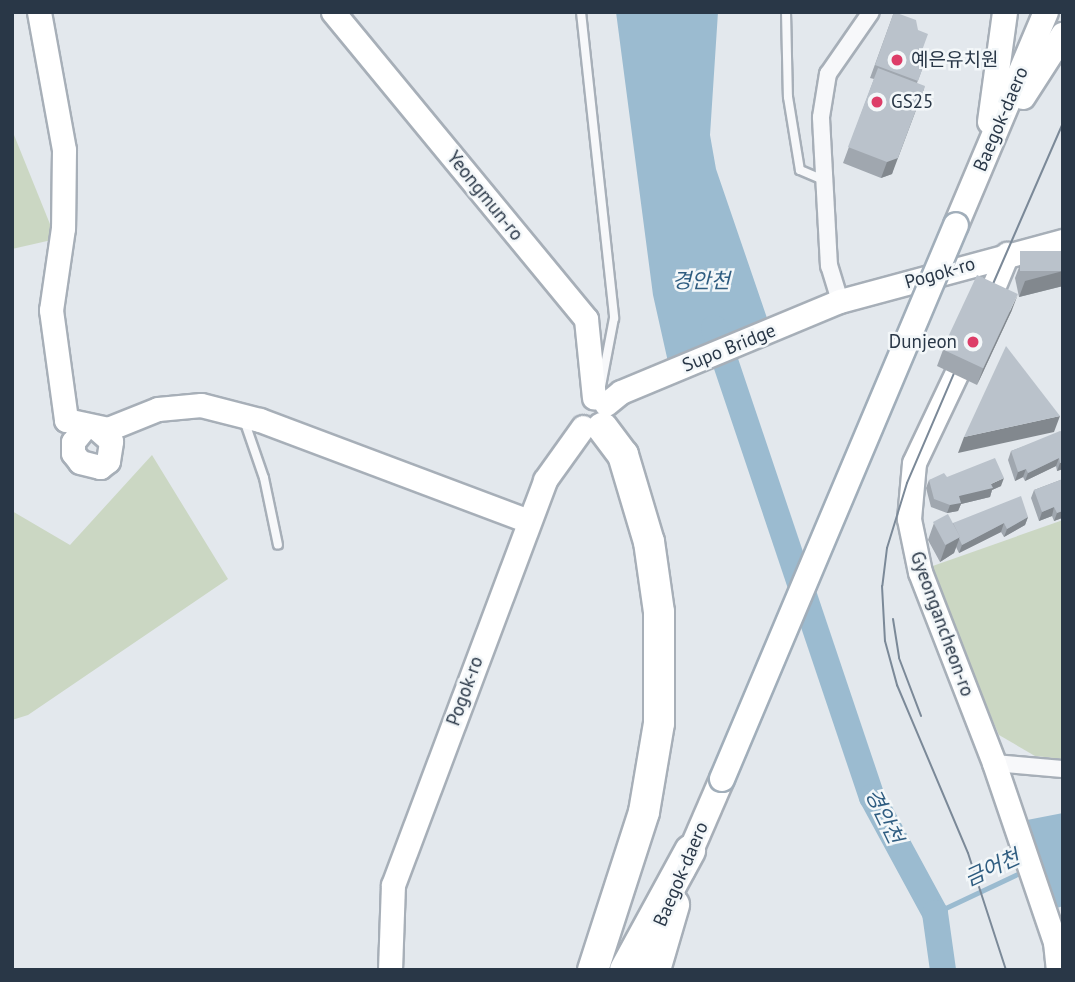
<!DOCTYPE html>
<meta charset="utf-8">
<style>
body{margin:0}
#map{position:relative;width:1075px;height:982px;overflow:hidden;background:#e3e8ed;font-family:"PT Sans","Noto Sans KR",sans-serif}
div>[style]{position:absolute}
.green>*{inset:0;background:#cbd7c3}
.water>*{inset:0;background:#9bbbd0}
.stream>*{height:4.5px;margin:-2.25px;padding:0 2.25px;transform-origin:2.25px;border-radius:2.25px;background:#9bbbd0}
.river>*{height:26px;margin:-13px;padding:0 13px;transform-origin:13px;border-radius:13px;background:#9bbbd0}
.roads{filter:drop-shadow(2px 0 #a7afb8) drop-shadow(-2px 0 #a7afb8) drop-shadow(0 2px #a7afb8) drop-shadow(0 -2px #a7afb8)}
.lane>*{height:8px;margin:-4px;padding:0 4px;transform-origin:4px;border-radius:4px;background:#f7f8fa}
.street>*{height:16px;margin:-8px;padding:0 8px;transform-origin:8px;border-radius:8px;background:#f7f8fa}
.secondary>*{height:23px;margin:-11.5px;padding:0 11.5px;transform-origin:11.5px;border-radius:11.5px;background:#fff}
.primary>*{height:24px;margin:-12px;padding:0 12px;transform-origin:12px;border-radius:12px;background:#fff}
.highway>*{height:30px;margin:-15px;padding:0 15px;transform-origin:15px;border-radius:15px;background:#fff}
.tram>*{height:2px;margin:-1px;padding:0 1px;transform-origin:1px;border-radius:1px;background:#7b8998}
.bridges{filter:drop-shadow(2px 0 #a1aeba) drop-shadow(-2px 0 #a1aeba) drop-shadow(0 2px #a1aeba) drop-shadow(0 -2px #a1aeba)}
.primary-bridge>*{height:24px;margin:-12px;padding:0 12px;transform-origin:12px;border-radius:12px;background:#fff}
.wall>*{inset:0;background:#a0a7af}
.shaded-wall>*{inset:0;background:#82888e}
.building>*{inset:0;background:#bac2cb;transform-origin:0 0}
.dots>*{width:19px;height:19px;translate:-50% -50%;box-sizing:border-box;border:4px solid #f3f7f9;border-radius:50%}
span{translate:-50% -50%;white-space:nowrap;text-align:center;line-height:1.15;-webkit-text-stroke:5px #f3f7f9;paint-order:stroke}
.poi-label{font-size:19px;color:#293747}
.left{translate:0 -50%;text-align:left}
.right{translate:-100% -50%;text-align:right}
.street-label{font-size:19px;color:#293747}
.water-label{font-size:21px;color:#2e5c80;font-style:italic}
.frame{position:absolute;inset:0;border:14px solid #293747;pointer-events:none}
</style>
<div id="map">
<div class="green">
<div style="clip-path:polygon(12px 130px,56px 239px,12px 249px)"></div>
<div style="clip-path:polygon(152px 455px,228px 579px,28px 715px,12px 720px,12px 511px,70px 545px)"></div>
<div style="clip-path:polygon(1063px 520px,1063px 759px,1035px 756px,999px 735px,927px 568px)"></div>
</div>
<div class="water">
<div style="clip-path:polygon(616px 12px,718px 12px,710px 135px,716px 169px,767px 318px,668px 362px,653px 295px)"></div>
<div style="clip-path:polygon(1063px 813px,1063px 906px,1057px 908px,1027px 820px)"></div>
</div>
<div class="stream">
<div style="left:935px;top:913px;width:98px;rotate:-25.3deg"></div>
</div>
<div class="river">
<div style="left:714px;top:328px;width:495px;rotate:71.4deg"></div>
<div style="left:872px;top:797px;width:132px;rotate:61.5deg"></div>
<div style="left:935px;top:913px;width:58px;rotate:82deg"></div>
</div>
<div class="roads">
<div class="lane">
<div style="left:581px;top:12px;width:308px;rotate:83.8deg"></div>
<div style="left:614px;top:318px;width:69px;rotate:100.8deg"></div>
<div style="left:786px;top:12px;width:85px;rotate:88.7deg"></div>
<div style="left:788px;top:97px;width:74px;rotate:80.7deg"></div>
<div style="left:800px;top:170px;width:23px;rotate:23deg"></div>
<div style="left:244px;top:420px;width:61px;rotate:71deg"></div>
<div style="left:264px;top:478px;width:68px;rotate:78.2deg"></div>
</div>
<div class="street">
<div style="left:840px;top:301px;width:37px;rotate:-107deg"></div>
<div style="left:829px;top:266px;width:149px;rotate:-93.1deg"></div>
<div style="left:821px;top:117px;width:44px;rotate:-80.8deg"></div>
<div style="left:828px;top:74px;width:75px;rotate:-55.3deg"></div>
<div style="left:994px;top:763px;width:69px;rotate:5deg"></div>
</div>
<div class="secondary">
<div style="left:39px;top:12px;width:140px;rotate:79.7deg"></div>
<div style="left:64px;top:150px;width:78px;rotate:90.7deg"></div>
<div style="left:63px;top:228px;width:83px;rotate:98.3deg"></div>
<div style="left:51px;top:310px;width:111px;rotate:82.2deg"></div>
<div style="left:66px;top:420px;width:43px;rotate:12.1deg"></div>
<div style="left:108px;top:429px;width:54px;rotate:-21.8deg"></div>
<div style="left:158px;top:409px;width:43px;rotate:-5.3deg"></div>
<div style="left:201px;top:405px;width:61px;rotate:14.3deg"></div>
<div style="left:260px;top:420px;width:286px;rotate:20.6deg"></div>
<div style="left:333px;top:12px;width:398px;rotate:50.5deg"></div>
<div style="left:586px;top:319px;width:79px;rotate:84.2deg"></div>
<div style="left:983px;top:312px;width:63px;rotate:-67.5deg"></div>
<div style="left:969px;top:347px;width:128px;rotate:115.4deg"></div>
<div style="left:914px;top:463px;width:56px;rotate:95.1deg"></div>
<div style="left:909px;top:519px;width:54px;rotate:78.3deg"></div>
<div style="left:920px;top:572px;width:205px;rotate:68.8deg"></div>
<div style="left:994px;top:763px;width:189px;rotate:71.2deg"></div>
<div style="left:1055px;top:942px;width:28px;rotate:84deg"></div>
<div style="left:606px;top:404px;width:19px;rotate:-39deg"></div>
<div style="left:621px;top:392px;width:237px;rotate:-22.6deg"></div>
<div style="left:840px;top:301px;width:231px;rotate:-15.1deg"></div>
<div style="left:85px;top:427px;width:19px;rotate:129deg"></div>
<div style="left:73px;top:442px;width:11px;rotate:90deg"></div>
<div style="left:73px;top:453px;width:11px;rotate:52deg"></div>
<div style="left:80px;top:462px;width:21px;rotate:14deg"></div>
<div style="left:100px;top:467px;width:10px;rotate:-37deg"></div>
<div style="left:108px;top:461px;width:20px;rotate:-81deg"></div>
<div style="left:111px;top:441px;width:20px;rotate:-139deg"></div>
<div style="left:390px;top:970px;width:85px;rotate:-88deg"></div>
<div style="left:393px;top:885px;width:433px;rotate:-69.4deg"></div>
<div style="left:545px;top:480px;width:65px;rotate:-54.4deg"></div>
</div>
<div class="primary">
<div style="left:1023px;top:97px;width:74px;rotate:-57.2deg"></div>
<div style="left:990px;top:122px;width:111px;rotate:-82.2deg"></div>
<div style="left:956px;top:225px;width:231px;rotate:-67.1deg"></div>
<div style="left:683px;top:869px;width:98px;rotate:-66.6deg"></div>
</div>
<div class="highway">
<div style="left:593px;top:970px;width:166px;rotate:-72.1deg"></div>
<div style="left:644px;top:812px;width:90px;rotate:-80.4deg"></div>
<div style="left:659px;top:723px;width:111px;rotate:-90deg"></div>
<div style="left:659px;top:612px;width:71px;rotate:-98.1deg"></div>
<div style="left:649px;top:542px;width:91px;rotate:-106.6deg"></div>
<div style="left:623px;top:455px;width:34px;rotate:-127deg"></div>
<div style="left:625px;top:970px;width:136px;rotate:-61.4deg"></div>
<div style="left:655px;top:970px;width:68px;rotate:-73.7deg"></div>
</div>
</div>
<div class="tram">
<div style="left:986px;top:300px;width:193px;rotate:-66.5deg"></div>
<div style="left:961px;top:357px;width:137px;rotate:113.2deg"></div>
<div style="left:907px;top:483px;width:68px;rotate:107.1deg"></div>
<div style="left:887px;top:548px;width:38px;rotate:97deg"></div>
<div style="left:882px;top:586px;width:55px;rotate:86.9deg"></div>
<div style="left:885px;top:641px;width:46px;rotate:74.7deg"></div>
<div style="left:897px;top:685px;width:182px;rotate:67.1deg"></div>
<div style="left:968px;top:853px;width:123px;rotate:72deg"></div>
<div style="left:893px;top:619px;width:39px;rotate:81deg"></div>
<div style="left:899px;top:658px;width:62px;rotate:69.2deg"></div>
</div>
<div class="bridges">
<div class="primary-bridge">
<div style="left:722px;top:779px;width:601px;rotate:-67.1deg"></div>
</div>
</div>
<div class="wall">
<div style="clip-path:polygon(894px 12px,920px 56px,926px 59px,917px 83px,892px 174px,881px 178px,843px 163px,874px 79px,870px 78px)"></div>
<div style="clip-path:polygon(1063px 251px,1063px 286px,1019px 297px,1015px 278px,1021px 262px)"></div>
<div style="clip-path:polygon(1012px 310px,977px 385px,937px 366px,943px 350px)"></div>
<div style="clip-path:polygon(1063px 432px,1063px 469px,1057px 471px,1056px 466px,1025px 481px,1023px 477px,1015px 481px,1008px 460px,1011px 451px)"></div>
<div style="clip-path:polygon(947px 477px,1001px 486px,992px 490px,990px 497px,961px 504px,958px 511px,947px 513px,931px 507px,926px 488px,929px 480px)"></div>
<div style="clip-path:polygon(1063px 479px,1063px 515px,1062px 518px,1054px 521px,1052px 516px,1039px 521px,1031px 498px,1034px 490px)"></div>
<div style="clip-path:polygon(1028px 517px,1025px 525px,1004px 537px,1001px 532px,959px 553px,956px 547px,954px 553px,940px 562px,928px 540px,934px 523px,953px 523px)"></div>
</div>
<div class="shaded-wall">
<div style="clip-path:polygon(925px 86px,892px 174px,881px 178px,887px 162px)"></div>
<div style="clip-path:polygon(1063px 271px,1063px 286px,1019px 297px,1025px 281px)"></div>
<div style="clip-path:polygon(1018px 294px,1012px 310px,977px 385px,983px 369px)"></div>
<div style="clip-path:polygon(1060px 416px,1054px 432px,958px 453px,964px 437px)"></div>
<div style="clip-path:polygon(1059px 458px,1056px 466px,1025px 481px,1028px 473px)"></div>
<div style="clip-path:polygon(1063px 462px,1063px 469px,1057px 471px,1060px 463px)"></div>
<div style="clip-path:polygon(1026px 469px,1023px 477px,1015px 481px,1018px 472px)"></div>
<div style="clip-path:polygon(1004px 478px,1001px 486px,992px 490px,990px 497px,961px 504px,958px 511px,947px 513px,950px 505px,959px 496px,991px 484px)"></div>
<div style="clip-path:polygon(1063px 506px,1062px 518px,1054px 521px,1057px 513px)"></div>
<div style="clip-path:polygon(1054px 507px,1052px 516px,1039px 521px,1042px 512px)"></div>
<div style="clip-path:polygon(1028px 517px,1025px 525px,1004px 537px,1007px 529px)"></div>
<div style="clip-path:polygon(1004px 523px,1001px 532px,959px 553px,962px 545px)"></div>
<div style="clip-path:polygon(960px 537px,954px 553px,940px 562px,946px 545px)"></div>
</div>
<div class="building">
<div style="clip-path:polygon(894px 12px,916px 20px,918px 30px,928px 34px,920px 56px,926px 59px,918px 81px,875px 65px)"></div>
<div style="clip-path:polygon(878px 68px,925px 86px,898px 158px,887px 162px,848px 147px)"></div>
<div style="left:1063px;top:251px;width:20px;height:43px;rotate:90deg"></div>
<div style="left:977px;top:275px;width:45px;height:82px;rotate:25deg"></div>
<div style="clip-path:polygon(1006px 346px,1060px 416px,964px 437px)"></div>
<div style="clip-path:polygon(1060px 431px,1063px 432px,1063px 462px,1060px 463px,1059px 458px,1028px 473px,1026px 469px,1018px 472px,1011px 451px)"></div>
<div style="clip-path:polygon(995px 458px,1004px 478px,991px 484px,993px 488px,959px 496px,961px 503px,950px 505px,934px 499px,929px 480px,944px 473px,947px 477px)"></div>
<div style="clip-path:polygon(1063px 479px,1063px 511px,1057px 513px,1054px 507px,1042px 512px,1034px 490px)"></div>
<div style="clip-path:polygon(1021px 496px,1028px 517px,1007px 529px,1004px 523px,962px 545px,959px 538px,960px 537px,953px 523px)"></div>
<div style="left:948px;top:514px;width:26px;height:17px;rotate:62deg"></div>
</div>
<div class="dots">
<div style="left:897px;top:60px;background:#dd3d68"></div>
<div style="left:877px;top:102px;background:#dd3d68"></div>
<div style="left:973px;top:342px;background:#dd3d68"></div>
</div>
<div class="poi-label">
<span class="left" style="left:911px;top:60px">예은유치원</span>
<span class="left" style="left:891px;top:102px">GS25</span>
<span class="right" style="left:957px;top:342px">Dunjeon</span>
</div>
<div class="street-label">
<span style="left:1001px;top:119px;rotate:-67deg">Baegok-daero</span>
<span style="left:485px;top:196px;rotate:51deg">Yeongmun-ro</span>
<span style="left:940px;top:273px;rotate:-16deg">Pogok-ro</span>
<span style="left:729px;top:348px;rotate:-22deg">Supo Bridge</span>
<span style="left:942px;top:624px;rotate:70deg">Gyeongancheon-ro</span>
<span style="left:465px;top:691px;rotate:-70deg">Pogok-ro</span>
<span style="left:681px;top:874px;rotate:-67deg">Baegok-daero</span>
</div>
<div class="water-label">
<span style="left:701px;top:281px">경안천</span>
<span style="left:884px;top:816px;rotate:64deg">경안천</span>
<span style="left:992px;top:868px;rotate:-25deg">금어천</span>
</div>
<div class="frame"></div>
</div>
